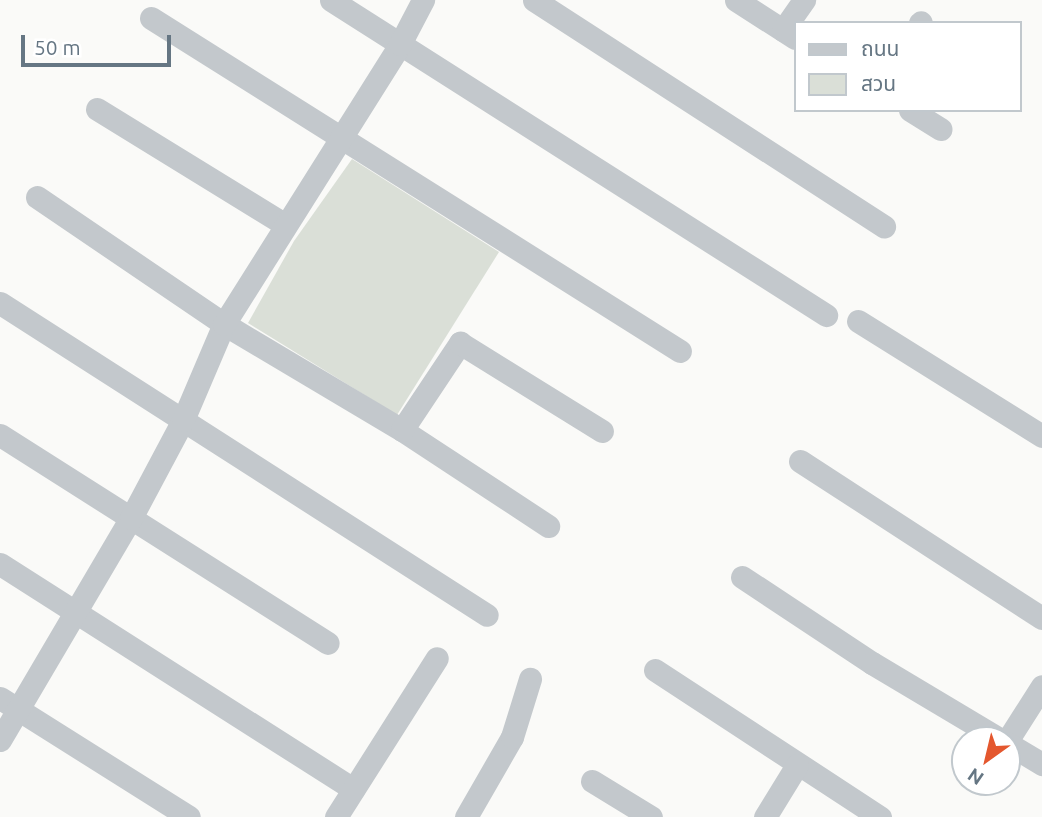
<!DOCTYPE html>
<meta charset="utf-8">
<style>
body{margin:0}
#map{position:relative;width:1042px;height:817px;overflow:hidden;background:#fafaf8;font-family:Ubuntu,"Noto Sans Thai",sans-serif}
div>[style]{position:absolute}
.green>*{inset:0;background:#dadfd7}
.minor>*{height:23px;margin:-11.5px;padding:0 11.5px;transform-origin:11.5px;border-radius:11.5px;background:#c3c8cc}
span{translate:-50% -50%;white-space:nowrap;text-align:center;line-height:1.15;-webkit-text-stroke:7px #fff;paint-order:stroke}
.legend{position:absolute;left:794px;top:21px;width:228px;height:91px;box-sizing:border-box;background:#fff;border:2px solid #c1c8cd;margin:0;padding:9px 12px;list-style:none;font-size:21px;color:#657683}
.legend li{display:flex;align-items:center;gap:14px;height:35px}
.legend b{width:35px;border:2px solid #c1c8cd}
.north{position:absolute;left:951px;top:726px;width:70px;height:70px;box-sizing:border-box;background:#fff;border:2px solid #c1c8cd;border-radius:50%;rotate:214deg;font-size:19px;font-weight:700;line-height:28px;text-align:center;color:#657683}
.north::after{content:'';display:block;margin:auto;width:24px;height:32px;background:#e4572e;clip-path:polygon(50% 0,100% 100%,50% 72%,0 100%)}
.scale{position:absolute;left:21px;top:35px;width:150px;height:32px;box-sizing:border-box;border:4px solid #657683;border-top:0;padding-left:9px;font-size:21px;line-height:24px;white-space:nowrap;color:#657683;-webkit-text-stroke:5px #fff;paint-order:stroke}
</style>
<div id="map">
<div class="green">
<div style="clip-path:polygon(352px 159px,499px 252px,397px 415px,248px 323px,294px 241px)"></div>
</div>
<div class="minor">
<div style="left:331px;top:0;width:587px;rotate:32.47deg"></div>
<div style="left:534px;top:0;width:417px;rotate:32.9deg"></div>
<div style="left:736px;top:0;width:70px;rotate:32.8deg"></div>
<div style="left:151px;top:18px;width:625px;rotate:32.19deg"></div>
<div style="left:920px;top:23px;width:1px;rotate:-45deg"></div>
<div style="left:783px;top:30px;width:37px;rotate:-55deg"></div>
<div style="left:97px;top:109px;width:220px;rotate:31.6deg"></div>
<div style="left:910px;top:110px;width:36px;rotate:32deg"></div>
<div style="left:37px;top:197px;width:226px;rotate:34.2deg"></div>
<div style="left:224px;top:324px;width:207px;rotate:30.8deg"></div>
<div style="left:402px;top:430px;width:175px;rotate:33.3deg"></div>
<div style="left:0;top:303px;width:578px;rotate:32.65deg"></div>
<div style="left:858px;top:321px;width:217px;rotate:32deg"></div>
<div style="left:402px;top:430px;width:105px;rotate:-56.3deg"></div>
<div style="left:460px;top:343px;width:167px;rotate:31.8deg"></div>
<div style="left:0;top:435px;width:388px;rotate:32.4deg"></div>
<div style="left:800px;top:461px;width:288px;rotate:33deg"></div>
<div style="left:0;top:564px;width:419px;rotate:32.5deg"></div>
<div style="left:742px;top:577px;width:156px;rotate:33.5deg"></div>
<div style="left:872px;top:663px;width:150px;rotate:30.8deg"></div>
<div style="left:655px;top:670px;width:269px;rotate:33.2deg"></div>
<div style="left:0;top:698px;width:223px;rotate:32.2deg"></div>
<div style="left:0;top:740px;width:258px;rotate:-59.5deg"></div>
<div style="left:131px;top:518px;width:111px;rotate:-62deg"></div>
<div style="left:183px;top:420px;width:104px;rotate:-66.9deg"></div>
<div style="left:224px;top:324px;width:331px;rotate:-57.8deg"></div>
<div style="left:400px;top:44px;width:50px;rotate:-62.4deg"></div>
<div style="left:1007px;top:741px;width:65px;rotate:-57.5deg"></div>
<div style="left:1007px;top:743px;width:41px;rotate:31deg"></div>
<div style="left:592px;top:781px;width:69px;rotate:31.4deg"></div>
<div style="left:336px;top:817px;width:188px;rotate:-57.6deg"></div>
<div style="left:466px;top:817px;width:92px;rotate:-60.1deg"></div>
<div style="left:512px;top:737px;width:61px;rotate:-72.8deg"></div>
<div style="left:765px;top:817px;width:61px;rotate:-58.4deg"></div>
</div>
<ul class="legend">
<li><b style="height:9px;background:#c3c8cc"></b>ถนน</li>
<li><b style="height:19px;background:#dadfd7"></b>สวน</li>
</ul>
<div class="north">N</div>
<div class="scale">50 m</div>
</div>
